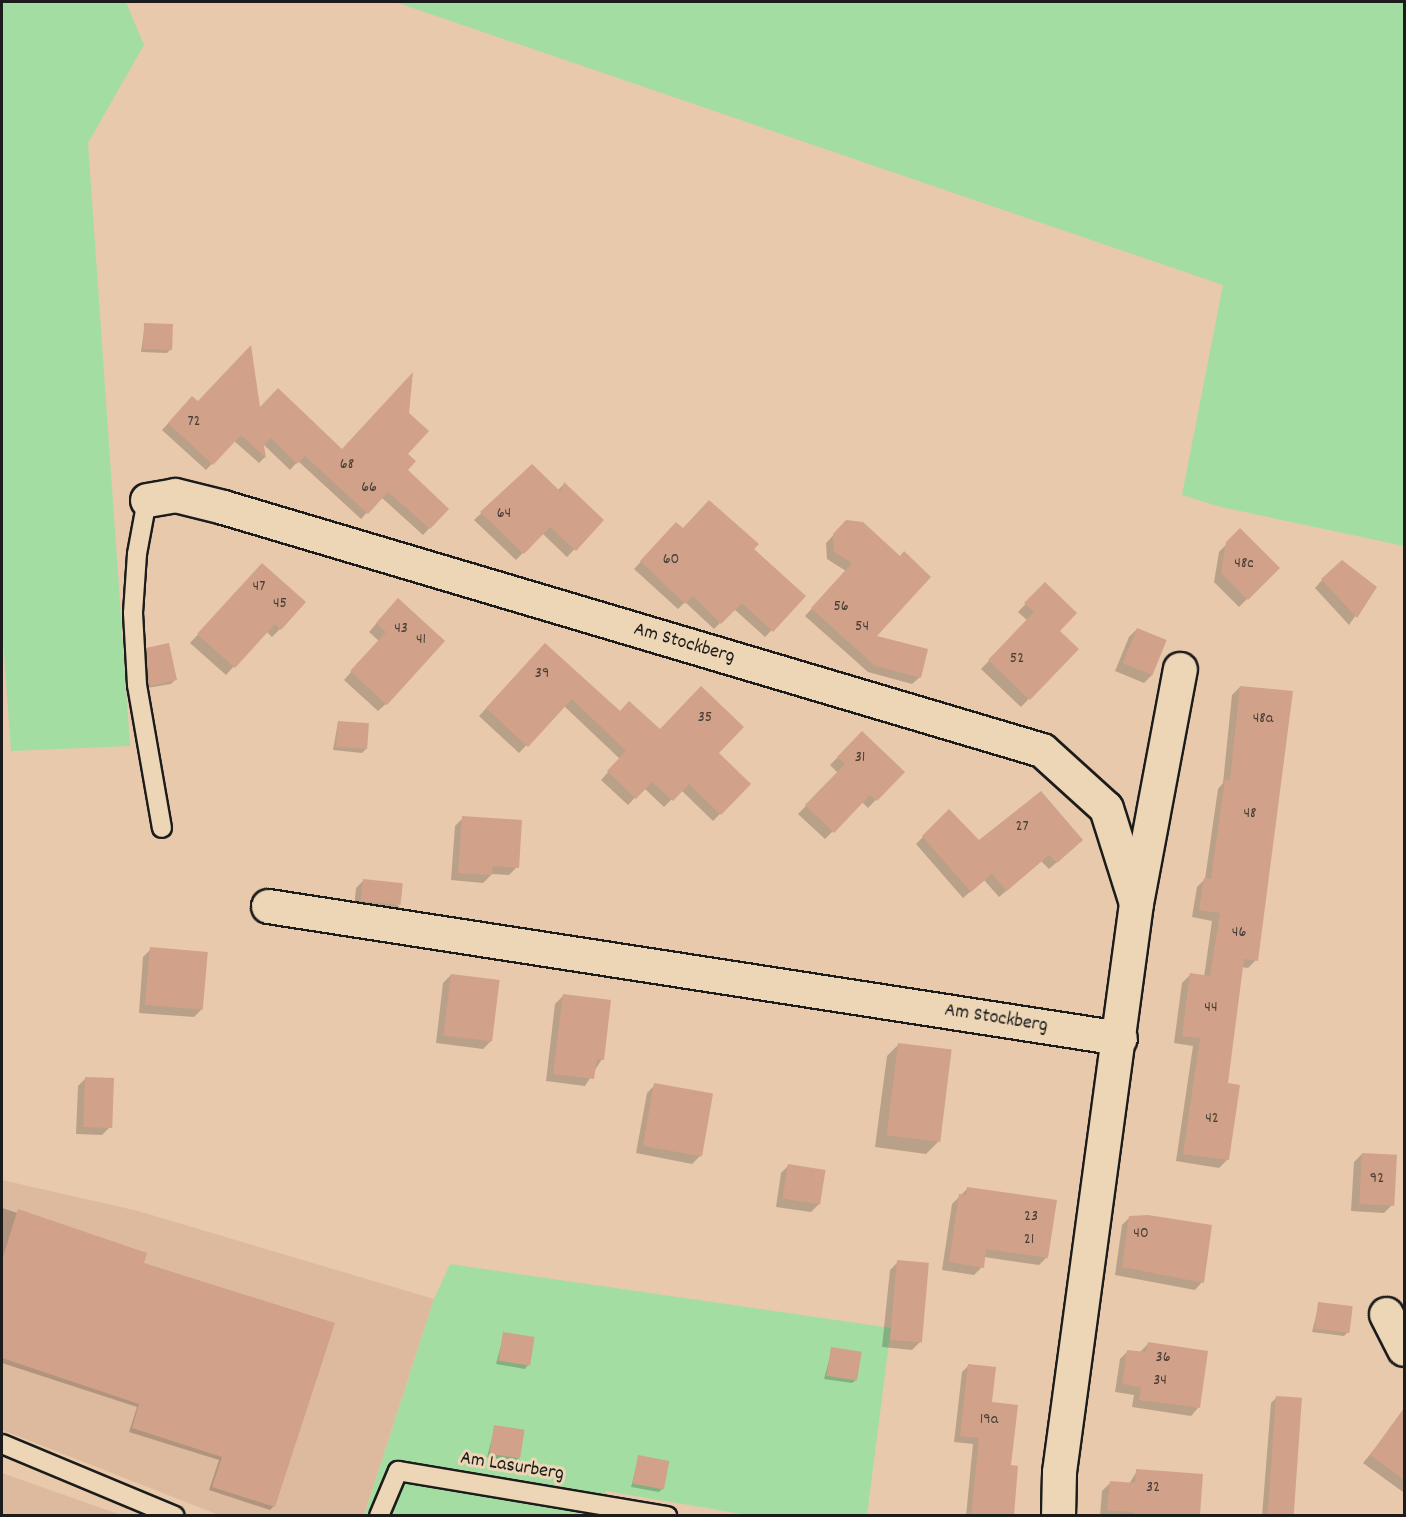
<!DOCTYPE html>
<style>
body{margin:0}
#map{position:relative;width:1406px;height:1517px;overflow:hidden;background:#e8c9ab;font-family:Dekko,sans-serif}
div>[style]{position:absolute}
.built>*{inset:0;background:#ddba9e}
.green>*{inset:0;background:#a4dda2}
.shadow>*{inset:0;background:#0003}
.building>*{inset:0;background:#d1a289;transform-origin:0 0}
.roads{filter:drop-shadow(2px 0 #1c1c1c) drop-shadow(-2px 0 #1c1c1c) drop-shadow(0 2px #1c1c1c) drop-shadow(0 -2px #1c1c1c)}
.lane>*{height:18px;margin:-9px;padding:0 9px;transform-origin:9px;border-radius:9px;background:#edd6b6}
.street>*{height:33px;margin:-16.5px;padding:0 16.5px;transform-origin:16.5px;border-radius:16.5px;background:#edd6b6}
span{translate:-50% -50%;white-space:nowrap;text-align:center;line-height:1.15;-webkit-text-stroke:6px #edd6b6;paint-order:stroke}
.number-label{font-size:16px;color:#493e37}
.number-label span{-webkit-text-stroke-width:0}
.street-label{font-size:20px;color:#1c1c1c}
.frame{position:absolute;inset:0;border:3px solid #1c1c1c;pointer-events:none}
</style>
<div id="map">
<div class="built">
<div style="clip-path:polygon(2px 1180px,138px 1211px,434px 1299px,364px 1515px,219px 1515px,2px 1430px)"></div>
<div style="clip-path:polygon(2px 1473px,121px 1515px,2px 1515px)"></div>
</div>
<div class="green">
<div style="clip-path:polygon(2px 2px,126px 2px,144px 45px,88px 143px,130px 746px,11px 751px,2px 625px)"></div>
<div style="clip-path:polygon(395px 2px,1404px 2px,1404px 546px,1221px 507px,1182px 495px,1223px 285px)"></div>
<div style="clip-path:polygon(450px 1264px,891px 1328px,867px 1515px,748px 1515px,606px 1491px,601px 1515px,364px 1516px,434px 1299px)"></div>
</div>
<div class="shadow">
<div style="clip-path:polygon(145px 324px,171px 349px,167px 353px,141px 352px)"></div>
<div style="clip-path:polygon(192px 398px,198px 403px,258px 410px,342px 451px,406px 454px,406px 470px,447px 509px,423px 535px,381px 497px,361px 519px,298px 461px,290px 470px,263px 444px,265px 457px,259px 463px,234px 441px,206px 470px,162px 430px)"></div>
<div style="clip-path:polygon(532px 466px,557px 491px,564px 484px,602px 520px,567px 557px,542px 533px,516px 560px,474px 520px)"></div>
<div style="clip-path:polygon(847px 521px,874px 637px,920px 677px,912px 684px,868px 672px,805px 616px,846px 571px,827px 559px,826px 543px)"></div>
<div style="clip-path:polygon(682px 530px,752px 549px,804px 596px,765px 637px,734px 609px,714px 629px,685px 602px,678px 609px,634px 569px,670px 531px)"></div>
<div style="clip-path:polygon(1240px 530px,1278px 568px,1239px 607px,1214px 582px,1219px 552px)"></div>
<div style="clip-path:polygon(255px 573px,280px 629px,272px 637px,266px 631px,226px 675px,190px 643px)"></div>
<div style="clip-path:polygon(1322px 580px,1375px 587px,1349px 625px,1315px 588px)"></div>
<div style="clip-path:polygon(1045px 584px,1058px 631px,1077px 649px,1021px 707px,981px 669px,1028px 621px,1018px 612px)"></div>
<div style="clip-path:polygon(390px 608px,386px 704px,378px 711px,344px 680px,379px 641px,369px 632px)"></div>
<div style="clip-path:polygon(1137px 629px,1152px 675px,1144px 683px,1115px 671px,1129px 637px)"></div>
<div style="clip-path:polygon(147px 649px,175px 680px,171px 684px,147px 688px,143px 653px)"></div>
<div style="clip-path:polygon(538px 652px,619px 713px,716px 753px,749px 784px,713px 821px,681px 790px,664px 807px,644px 788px,628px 805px,601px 780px,620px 759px,564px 706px,519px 753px,479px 716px)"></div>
<div style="clip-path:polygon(1240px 687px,1256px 960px,1248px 968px,1241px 967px,1226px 1084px,1227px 1160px,1219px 1168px,1176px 1161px,1193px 1046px,1174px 1043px,1182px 983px,1190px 975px,1204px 977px,1212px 921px,1192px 917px,1197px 887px,1205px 879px,1218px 789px,1223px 783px,1232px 695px)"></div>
<div style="clip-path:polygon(338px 722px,366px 749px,362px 753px,333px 750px)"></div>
<div style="clip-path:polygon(862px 733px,903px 772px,868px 808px,862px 802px,825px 839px,798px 814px,838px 773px,830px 765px)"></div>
<div style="clip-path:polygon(949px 811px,979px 842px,1074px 847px,1049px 869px,1041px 861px,999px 897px,984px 880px,963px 898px,916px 844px)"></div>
<div style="clip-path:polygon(463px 818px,517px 867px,509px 875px,492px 874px,483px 883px,451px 880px,455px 826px)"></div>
<div style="clip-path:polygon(364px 880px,400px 907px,392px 915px,354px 909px,356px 888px)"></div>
<div style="clip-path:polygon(151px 949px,202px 1009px,194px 1017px,139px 1013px,143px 957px)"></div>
<div style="clip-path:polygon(451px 975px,491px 1041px,483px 1049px,436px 1043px,443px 983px)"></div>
<div style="clip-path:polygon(563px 996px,602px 1059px,585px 1086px,546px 1081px,555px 1004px)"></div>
<div style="clip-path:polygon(899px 1044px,938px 1142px,926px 1154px,875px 1147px,887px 1056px)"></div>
<div style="clip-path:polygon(86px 1078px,110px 1127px,102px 1135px,76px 1134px,78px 1086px)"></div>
<div style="clip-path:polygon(655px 1085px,700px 1156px,692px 1164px,636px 1153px,647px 1093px)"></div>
<div style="clip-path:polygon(1362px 1154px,1392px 1205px,1384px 1213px,1351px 1211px,1354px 1162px)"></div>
<div style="clip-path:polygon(789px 1165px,819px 1204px,811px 1212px,776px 1207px,781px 1173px)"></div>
<div style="clip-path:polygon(967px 1189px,1047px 1257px,1039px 1265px,984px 1257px,982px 1267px,974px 1275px,942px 1270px,952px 1204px)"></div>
<div style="clip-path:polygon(2px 1208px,145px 1254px,142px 1264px,274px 1506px,270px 1510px,209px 1490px,219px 1460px,129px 1432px,137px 1407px,2px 1363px)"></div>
<div style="clip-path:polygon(1130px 1217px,1202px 1282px,1195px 1290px,1115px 1275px,1122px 1225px)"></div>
<div style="clip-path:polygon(898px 1262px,920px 1342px,912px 1350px,882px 1347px,890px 1270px)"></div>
<div style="clip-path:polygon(1319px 1304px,1348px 1332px,1344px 1336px,1312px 1332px)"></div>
<div style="clip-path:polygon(504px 1334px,528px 1365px,525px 1369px,496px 1364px)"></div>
<div style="clip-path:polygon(1148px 1344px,1198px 1408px,1191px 1416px,1132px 1407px,1134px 1395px,1115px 1392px,1120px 1359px,1128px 1351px,1140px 1352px)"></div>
<div style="clip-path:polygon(832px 1349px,856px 1380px,852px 1383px,824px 1379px)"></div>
<div style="clip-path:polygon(968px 1366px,990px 1403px,1010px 1466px,1016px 1467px,1012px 1516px,966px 1516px,973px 1444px,954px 1442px,962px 1372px)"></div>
<div style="clip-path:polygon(1277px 1397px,1300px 1399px,1290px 1516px,1262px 1516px,1271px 1403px)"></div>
<div style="clip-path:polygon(1395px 1424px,1404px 1431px,1403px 1492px,1363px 1463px)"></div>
<div style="clip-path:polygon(495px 1427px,519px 1458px,515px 1462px,487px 1457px)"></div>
<div style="clip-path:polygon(639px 1457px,663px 1488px,659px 1492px,631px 1487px)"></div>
<div style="clip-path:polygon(1137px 1471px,1201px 1476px,1198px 1516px,1100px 1516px,1102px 1491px,1110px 1483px,1129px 1484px)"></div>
</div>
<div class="building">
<div style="left:144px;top:323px;width:29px;height:26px;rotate:2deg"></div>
<div style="clip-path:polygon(251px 345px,260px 407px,278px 388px,342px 449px,413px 372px,409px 413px,429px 431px,408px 454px,416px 461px,408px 470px,449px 509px,430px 529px,388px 492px,368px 514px,305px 456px,297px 464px,271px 438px,264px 445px,266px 458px,241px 435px,213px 465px,168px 423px,192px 396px,198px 401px)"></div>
<div style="clip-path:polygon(532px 464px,561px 492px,564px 482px,604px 520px,576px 551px,550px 527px,524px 554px,480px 512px)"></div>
<div style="clip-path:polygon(709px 500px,759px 544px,754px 549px,806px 596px,773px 632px,742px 603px,721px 624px,693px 596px,685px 604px,640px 561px,676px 522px,683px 528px)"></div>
<div style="clip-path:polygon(846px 520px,863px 522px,900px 556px,904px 551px,931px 577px,877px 636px,928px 649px,921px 678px,875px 666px,811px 608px,852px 563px,834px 552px,833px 534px)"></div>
<div style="clip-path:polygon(1240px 528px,1280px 568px,1248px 600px,1221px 573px,1226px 542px)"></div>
<div style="clip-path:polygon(1342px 560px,1377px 587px,1357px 618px,1321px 579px)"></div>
<div style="clip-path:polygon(262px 563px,306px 602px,281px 630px,275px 624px,235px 668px,197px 634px)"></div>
<div style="clip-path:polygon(1045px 582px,1077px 613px,1060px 631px,1079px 649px,1030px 700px,988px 660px,1034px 612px,1024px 603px)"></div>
<div style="clip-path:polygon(398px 598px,445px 641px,387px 705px,350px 671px,386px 632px,376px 623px)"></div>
<div style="left:1137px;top:628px;width:32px;height:38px;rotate:22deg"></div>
<div style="clip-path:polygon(169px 643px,177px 680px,150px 686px,146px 648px)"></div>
<div style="clip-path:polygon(545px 643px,620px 711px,629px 701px,660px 729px,701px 686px,744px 727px,719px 753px,751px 784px,721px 815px,689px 784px,673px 801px,652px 782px,636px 799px,607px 771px,626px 751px,572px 699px,528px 747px,486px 708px)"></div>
<div style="clip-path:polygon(1240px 686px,1293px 691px,1258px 961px,1244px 959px,1228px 1083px,1240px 1085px,1229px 1160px,1183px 1154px,1200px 1038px,1182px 1036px,1190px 973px,1210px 976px,1220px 913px,1199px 910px,1204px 878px,1211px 879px,1225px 779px,1230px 780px)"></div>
<div style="left:338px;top:721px;width:31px;height:26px;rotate:4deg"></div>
<div style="clip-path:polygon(862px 731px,905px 772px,877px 801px,870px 795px,834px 833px,805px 805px,845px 764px,837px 757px)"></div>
<div style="clip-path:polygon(1041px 791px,1083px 840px,1057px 863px,1049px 855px,1007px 891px,992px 874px,971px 892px,922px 836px,949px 809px,979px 840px)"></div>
<div style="clip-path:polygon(462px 816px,522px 820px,519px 868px,493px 866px,492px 875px,458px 873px)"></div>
<div style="left:363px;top:879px;width:40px;height:22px;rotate:6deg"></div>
<div style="left:150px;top:947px;width:58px;height:58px;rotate:5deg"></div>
<div style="left:451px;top:974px;width:49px;height:62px;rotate:7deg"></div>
<div style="clip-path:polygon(563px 994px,611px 1000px,604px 1060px,597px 1059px,594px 1079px,553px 1074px)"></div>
<div style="left:898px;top:1043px;width:54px;height:93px;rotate:7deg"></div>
<div style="left:85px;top:1077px;width:29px;height:50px;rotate:2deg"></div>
<div style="left:654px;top:1083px;width:60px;height:64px;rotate:10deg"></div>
<div style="left:1362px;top:1153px;width:35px;height:51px;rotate:3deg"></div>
<div style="left:788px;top:1164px;width:38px;height:35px;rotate:9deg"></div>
<div style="clip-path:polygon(967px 1187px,1057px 1200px,1048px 1258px,986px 1249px,984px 1268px,949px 1262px,959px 1194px,966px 1195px)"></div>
<div style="clip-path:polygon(18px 1209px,147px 1253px,144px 1263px,335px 1323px,275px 1507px,212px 1487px,222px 1457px,132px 1428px,139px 1404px,2px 1358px,2px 1260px)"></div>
<div style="clip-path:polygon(1148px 1215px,1212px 1225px,1204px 1283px,1122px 1267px,1129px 1216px)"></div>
<div style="left:897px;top:1260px;width:32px;height:80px;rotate:5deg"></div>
<div style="left:1318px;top:1302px;width:35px;height:27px;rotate:7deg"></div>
<div style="left:503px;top:1332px;width:32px;height:29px;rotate:9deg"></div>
<div style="clip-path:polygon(1148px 1342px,1208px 1351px,1200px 1408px,1139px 1400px,1141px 1387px,1122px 1384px,1127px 1350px,1146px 1352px)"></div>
<div style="left:831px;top:1347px;width:31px;height:29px;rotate:9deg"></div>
<div style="clip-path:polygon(968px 1364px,996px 1367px,992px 1402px,1018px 1405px,1011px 1465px,1018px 1466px,1014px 1515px,971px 1515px,979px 1438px,960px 1436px)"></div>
<div style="left:1276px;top:1396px;width:26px;height:119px;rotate:4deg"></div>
<div style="clip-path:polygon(1404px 1408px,1404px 1480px,1370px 1455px)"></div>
<div style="left:494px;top:1425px;width:31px;height:29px;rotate:9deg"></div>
<div style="left:638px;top:1455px;width:32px;height:29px;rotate:11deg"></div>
<div style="clip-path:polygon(1136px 1469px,1203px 1474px,1200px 1515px,1133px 1515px,1133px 1512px,1107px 1510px,1110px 1481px,1135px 1483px)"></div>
</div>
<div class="roads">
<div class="lane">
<div style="left:147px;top:500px;width:55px;rotate:100.5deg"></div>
<div style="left:137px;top:554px;width:59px;rotate:93.9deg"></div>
<div style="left:133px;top:613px;width:72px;rotate:86.8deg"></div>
<div style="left:137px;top:685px;width:145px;rotate:80.1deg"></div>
<div style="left:2px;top:1444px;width:187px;rotate:22.6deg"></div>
<div style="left:379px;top:1516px;width:49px;rotate:-67.1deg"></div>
<div style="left:398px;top:1471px;width:273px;rotate:9.5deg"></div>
</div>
<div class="street">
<div style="left:147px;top:500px;width:28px;rotate:-10deg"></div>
<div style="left:175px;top:495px;width:49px;rotate:14deg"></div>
<div style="left:223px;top:507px;width:854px;rotate:16.53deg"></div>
<div style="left:1042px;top:750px;width:86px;rotate:42.2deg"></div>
<div style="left:1106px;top:808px;width:100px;rotate:72.5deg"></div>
<div style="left:1136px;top:903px;width:574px;rotate:97.71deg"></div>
<div style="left:1059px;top:1472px;width:44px;rotate:91.3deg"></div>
<div style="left:1137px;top:898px;width:233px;rotate:-79.4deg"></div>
<div style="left:268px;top:906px;width:862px;rotate:8.81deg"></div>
<div style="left:1386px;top:1314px;width:39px;rotate:63deg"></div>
</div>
</div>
<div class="number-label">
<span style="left:194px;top:422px">72</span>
<span style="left:347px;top:465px">68</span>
<span style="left:369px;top:488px">66</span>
<span style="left:504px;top:514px">64</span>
<span style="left:671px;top:560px">60</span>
<span style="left:1244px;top:564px">48c</span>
<span style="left:259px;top:587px">47</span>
<span style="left:280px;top:604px">45</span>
<span style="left:841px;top:607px">56</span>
<span style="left:862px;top:627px">54</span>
<span style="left:401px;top:629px">43</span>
<span style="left:421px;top:640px">41</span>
<span style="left:1017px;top:659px">52</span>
<span style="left:542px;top:674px">39</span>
<span style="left:705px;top:718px">35</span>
<span style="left:1263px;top:719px">48a</span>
<span style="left:860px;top:758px">31</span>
<span style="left:1250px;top:814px">48</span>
<span style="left:1022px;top:827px">27</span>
<span style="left:1239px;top:933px">46</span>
<span style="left:1211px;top:1008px">44</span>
<span style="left:1212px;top:1119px">42</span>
<span style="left:1377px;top:1179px">92</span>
<span style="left:1031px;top:1217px">23</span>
<span style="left:1141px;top:1234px">40</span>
<span style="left:1029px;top:1240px">21</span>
<span style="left:1163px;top:1358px">36</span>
<span style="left:1160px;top:1381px">34</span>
<span style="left:989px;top:1420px">19a</span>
<span style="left:1153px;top:1488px">32</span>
</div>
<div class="street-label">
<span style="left:684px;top:644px;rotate:16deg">Am Stockberg</span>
<span style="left:996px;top:1019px;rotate:9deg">Am Stockberg</span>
<span style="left:512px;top:1467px;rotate:9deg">Am Lasurberg</span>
</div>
<div class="frame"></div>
</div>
